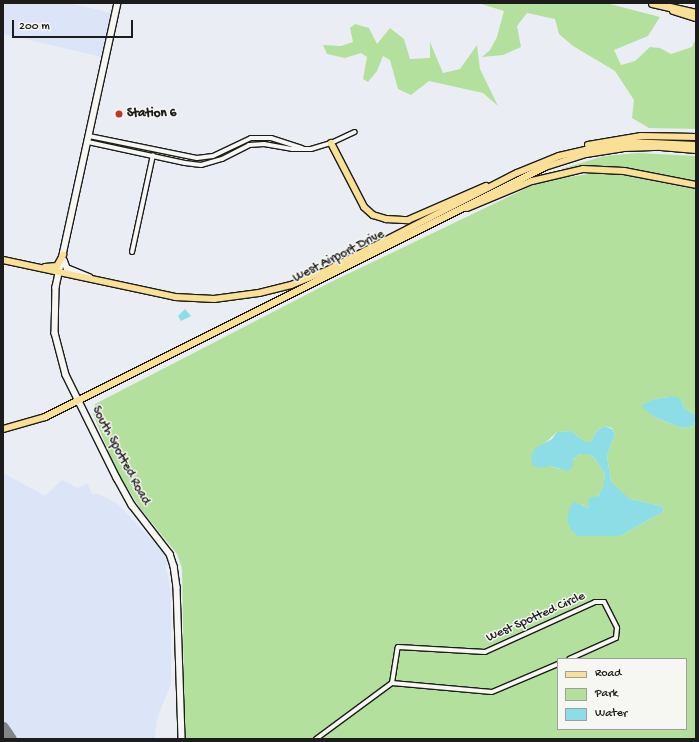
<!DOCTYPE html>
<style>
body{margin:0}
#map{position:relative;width:699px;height:742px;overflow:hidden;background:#eaeef4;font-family:"Gochi Hand",sans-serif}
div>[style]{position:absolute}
.built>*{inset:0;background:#dce4f7}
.green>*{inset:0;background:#b4e09d}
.water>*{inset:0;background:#8cdde5}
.taxiway>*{height:11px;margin:-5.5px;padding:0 5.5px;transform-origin:5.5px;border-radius:5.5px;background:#838588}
.roads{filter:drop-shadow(1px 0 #1c1c1c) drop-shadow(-1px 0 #1c1c1c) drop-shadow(0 1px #1c1c1c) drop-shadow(0 -1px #1c1c1c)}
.minor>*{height:4px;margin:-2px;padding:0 2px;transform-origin:2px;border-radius:2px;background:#f6f6f2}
.secondary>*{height:5.5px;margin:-2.75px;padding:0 2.75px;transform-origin:2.75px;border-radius:2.75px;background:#f6f6f2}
.primary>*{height:6px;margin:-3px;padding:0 3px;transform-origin:3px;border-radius:3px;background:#fadf96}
.motorway>*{height:7px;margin:-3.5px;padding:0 3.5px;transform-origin:3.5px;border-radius:3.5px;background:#fadf96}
.dots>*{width:11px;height:11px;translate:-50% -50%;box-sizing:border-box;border:2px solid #f6f6f2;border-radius:50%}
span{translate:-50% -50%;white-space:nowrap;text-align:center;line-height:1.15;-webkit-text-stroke:3px #f6f6f2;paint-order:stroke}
.poi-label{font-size:13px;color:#1c1c1c;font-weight:700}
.left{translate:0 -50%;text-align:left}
.street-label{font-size:13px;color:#1c1c1c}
.frame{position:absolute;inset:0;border:4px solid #1c1c1c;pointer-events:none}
.legend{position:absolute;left:557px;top:658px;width:130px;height:72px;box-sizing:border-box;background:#f6f6f2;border:1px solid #9f9f9c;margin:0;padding:5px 7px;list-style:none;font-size:12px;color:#1c1c1c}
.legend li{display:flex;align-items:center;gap:8px;height:20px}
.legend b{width:20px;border:1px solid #9f9f9c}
.scale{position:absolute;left:12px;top:20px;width:121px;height:18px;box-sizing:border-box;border:2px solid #1c1c1c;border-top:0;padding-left:5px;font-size:12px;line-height:14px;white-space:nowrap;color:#1c1c1c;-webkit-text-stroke:3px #f6f6f2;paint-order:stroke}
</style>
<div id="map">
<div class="built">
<div style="clip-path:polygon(3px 3px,69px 3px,112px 13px,102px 57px,3px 34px)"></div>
<div style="clip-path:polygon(3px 473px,45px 496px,62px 480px,78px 488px,87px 483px,93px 495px,97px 493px,119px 505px,166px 555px,168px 559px,165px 570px,167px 571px,171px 594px,171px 684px,157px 719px,155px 739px,3px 739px)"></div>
</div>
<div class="green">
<div style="clip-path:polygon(478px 3px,606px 3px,660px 17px,648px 36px,614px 50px,621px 65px,635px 61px,650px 47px,660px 48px,671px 54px,692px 47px,696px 38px,696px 129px,649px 128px,632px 118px,634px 100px,615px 71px,573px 46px,559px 34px,555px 19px,527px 13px,517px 26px,521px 47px,503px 55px,482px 57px,490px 50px,497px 37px,504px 11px)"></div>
<div style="clip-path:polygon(355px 24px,369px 28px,377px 44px,390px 28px,404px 39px,410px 59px,430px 58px,430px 42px,443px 73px,460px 69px,477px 45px,480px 69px,498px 106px,483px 93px,429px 81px,411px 95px,398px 89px,390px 60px,383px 56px,377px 71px,368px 82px,363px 79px,367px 57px,361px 53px,345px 58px,327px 54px,323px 45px,341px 46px,353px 42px,350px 28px)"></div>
<div style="clip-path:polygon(638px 153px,696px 156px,696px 182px,608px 166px,561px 169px,604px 156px)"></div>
<div style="clip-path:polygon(evenodd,596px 173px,623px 175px,696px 189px,696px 416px,684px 408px,682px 401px,668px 397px,654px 399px,654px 417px,682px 428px,694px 426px,696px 419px,696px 739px,185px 739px,182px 568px,177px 554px,140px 508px,116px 470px,93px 414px,95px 404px,329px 283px,529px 187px,548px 180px,596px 173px,604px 426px,612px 428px,615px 434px,607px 456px,611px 482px,620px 493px,630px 499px,662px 506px,664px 511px,620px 536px,605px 536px,581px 504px,587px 508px,604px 488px,605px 474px,594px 457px,588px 454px,580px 454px,560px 469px,550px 466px,544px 444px,557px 432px,571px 431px,585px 442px,591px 442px,596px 432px,604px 426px,596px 173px,558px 659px,686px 659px,686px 729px,558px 729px,558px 659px)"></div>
</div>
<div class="water">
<div style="clip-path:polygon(185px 309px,191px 316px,181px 321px,178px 316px)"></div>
<div style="clip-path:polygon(676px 396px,682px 401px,684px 408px,696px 416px,694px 426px,682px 428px,654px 417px,641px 406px,654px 399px)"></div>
<div style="clip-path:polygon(604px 426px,612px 429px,615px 434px,607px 456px,611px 482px,630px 499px,662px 506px,664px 511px,620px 536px,578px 536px,572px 531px,567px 521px,570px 506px,575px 502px,588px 508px,589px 498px,598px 496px,603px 488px,605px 474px,594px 457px,588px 454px,580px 454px,573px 459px,573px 466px,568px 471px,550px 466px,541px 468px,533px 466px,531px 458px,534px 449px,552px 439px,557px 432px,571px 431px,585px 442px,591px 442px,596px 432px)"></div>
</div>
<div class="taxiway">
<div style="left:3px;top:727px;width:14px;rotate:56deg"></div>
</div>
<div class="roads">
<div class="minor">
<div style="left:89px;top:136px;width:110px;rotate:11.5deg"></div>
<div style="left:197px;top:158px;width:16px;rotate:-7deg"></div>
<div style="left:213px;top:156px;width:42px;rotate:-25.3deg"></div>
<div style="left:251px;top:138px;width:20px"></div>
<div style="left:271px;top:138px;width:33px;rotate:18deg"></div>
<div style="left:88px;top:142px;width:99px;rotate:12.2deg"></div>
<div style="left:185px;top:163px;width:16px;rotate:7deg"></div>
<div style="left:201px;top:165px;width:22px;rotate:-16deg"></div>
<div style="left:222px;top:159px;width:30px;rotate:-27deg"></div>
<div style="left:249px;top:145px;width:15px;rotate:-4deg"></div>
<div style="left:264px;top:144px;width:28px;rotate:10deg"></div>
<div style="left:292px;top:149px;width:19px"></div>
<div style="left:311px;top:149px;width:21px;rotate:-17deg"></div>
<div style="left:331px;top:143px;width:26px;rotate:-25deg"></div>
<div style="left:132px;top:252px;width:99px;rotate:-77.8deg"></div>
<div style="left:392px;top:683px;width:36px;rotate:-81deg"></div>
<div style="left:398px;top:647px;width:87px;rotate:3.3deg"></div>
<div style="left:485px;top:652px;width:121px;rotate:-24.4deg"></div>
<div style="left:595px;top:602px;width:9px"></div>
<div style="left:604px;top:602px;width:29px;rotate:63deg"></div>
<div style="left:617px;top:628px;width:10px;rotate:96deg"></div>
<div style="left:616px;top:638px;width:51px;rotate:155.9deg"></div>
<div style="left:316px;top:739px;width:94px;rotate:-36.4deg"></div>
<div style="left:392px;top:683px;width:100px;rotate:5.1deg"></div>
<div style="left:492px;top:692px;width:72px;rotate:-23deg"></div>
</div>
<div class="secondary">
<div style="left:118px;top:3px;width:291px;rotate:102.3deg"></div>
<div style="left:56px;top:287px;width:46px;rotate:91.2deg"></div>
<div style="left:55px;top:333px;width:43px;rotate:75.3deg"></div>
<div style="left:66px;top:375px;width:115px;rotate:63.7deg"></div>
<div style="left:117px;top:478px;width:31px;rotate:61deg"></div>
<div style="left:132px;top:505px;width:62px;rotate:52.2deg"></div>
<div style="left:170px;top:554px;width:13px;rotate:72deg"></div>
<div style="left:174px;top:566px;width:21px;rotate:82deg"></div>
<div style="left:177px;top:587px;width:152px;rotate:88.1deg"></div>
<div style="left:64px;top:260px;width:9px;rotate:69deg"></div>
<div style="left:67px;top:268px;width:24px;rotate:22deg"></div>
</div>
<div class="primary">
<div style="left:673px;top:11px;width:24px;rotate:17deg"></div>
<div style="left:331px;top:143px;width:72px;rotate:62.7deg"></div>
<div style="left:364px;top:207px;width:12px;rotate:42deg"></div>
<div style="left:373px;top:215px;width:14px;rotate:17deg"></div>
<div style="left:386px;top:219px;width:22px;rotate:3deg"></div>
<div style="left:408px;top:220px;width:85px;rotate:-23.6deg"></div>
<div style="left:588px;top:145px;width:54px;rotate:-9.6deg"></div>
<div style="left:641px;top:136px;width:55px;rotate:1deg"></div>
<div style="left:467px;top:208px;width:70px;rotate:-22.6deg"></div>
<div style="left:532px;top:181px;width:52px;rotate:-13.2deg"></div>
<div style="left:583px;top:169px;width:41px;rotate:2.8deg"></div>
<div style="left:624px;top:171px;width:73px;rotate:11deg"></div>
<div style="left:3px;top:260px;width:176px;rotate:12.1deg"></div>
<div style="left:175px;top:297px;width:39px;rotate:3deg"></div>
<div style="left:214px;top:299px;width:45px;rotate:-7.6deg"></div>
<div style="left:259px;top:293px;width:33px;rotate:-14deg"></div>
<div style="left:291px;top:285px;width:35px;rotate:-22deg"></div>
<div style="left:324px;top:272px;width:217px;rotate:-27.2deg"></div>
<div style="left:517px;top:173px;width:45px;rotate:-22deg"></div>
<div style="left:559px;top:156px;width:39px;rotate:-13deg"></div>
<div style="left:597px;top:147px;width:32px;rotate:-9deg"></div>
<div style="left:629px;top:142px;width:67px;rotate:2.6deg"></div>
<div style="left:45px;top:267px;width:12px;rotate:-5deg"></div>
<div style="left:57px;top:266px;width:13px;rotate:-61deg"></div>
<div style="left:3px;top:429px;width:44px;rotate:-15.9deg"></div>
<div style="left:45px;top:417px;width:559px;rotate:-26.57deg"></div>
<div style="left:545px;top:167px;width:43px;rotate:-17.6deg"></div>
<div style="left:586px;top:154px;width:37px;rotate:-9deg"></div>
<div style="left:623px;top:148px;width:38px;rotate:-2deg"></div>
<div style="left:661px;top:147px;width:35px;rotate:5deg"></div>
</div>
<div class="motorway">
<div style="left:652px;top:3px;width:45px;rotate:12.8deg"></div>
</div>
</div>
<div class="dots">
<div style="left:119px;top:114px;background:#c8321e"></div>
</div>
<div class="poi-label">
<span class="left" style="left:127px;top:114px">Station 6</span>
</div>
<div class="street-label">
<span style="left:339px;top:257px;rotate:-27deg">West Airport Drive</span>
<span style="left:120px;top:456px;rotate:62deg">South Spotted Road</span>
<span style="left:536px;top:618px;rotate:-24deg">West Spotted Circle</span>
</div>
<div class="frame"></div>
<ul class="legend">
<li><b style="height:5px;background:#fadf96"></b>Road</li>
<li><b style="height:11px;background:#b4e09d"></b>Park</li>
<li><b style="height:11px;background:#8cdde5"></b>Water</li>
</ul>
<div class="scale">200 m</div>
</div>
